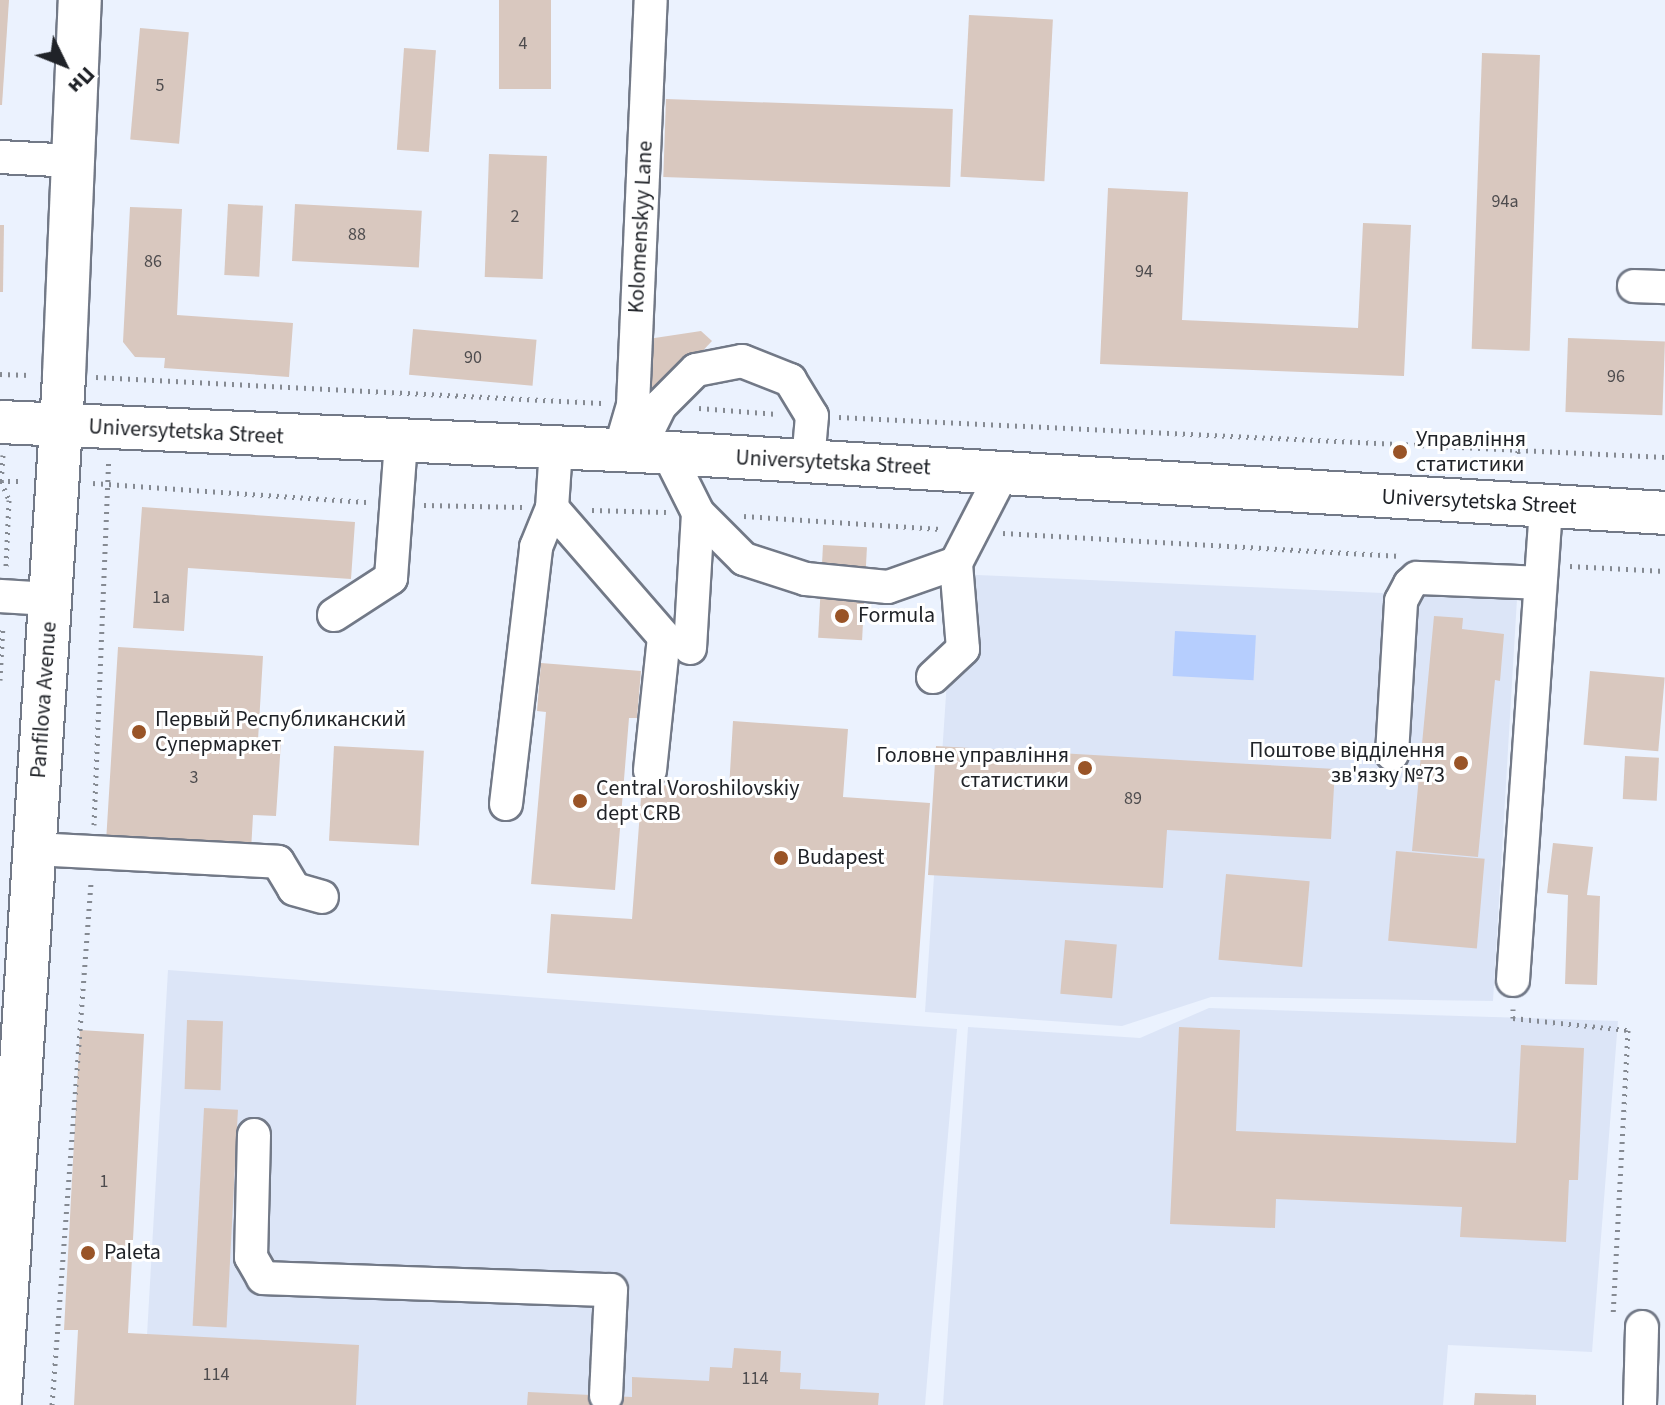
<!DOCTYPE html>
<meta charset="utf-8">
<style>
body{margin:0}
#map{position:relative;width:1665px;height:1405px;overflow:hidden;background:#ebf2fe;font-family:"Source Sans 3",sans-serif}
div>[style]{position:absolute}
.built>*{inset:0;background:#dce5f7}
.water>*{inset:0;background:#b6cefe;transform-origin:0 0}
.building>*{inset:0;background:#d9c8bf;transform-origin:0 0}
.path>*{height:5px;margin-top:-2.5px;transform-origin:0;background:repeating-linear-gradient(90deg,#858a92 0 2px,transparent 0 8px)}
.roads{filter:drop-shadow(2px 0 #727987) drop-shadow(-2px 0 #727987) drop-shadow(0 2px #727987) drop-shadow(0 -2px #727987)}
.minor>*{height:32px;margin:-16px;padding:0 16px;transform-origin:16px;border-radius:16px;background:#fff}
.major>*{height:42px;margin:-21px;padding:0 21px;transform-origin:21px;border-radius:21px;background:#fff}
.dots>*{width:22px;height:22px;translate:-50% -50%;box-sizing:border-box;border:4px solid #fff;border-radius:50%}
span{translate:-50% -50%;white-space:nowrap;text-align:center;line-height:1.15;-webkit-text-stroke:6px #fff;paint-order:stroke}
.number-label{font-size:18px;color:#4e4c4e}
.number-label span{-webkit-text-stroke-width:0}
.street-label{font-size:22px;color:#202328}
.poi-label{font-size:22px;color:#202328}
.left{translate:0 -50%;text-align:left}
.right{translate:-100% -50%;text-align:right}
.north{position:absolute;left:24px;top:24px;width:80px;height:80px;-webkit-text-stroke:6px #fff;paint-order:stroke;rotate:133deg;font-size:22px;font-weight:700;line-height:32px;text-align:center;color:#202328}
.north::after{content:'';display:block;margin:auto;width:28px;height:36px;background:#202328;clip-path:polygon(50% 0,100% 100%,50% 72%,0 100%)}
</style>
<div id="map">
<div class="built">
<div style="clip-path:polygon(954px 574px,1517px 599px,1493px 1001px,1211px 997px,1122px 1026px,925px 1012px)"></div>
<div style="clip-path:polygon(168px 970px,957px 1029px,925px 1405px,143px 1405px)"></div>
<div style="clip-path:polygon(1209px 1008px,1618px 1021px,1592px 1352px,1448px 1345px,1443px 1405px,943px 1405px,968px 1027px,1140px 1038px)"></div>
</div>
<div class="water">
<div style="left:1175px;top:631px;width:81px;height:45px;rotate:3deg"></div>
</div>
<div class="building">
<div style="clip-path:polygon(0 0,9px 0,2px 105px,0 105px)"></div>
<div style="left:499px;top:0;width:52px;height:89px"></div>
<div style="left:969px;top:15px;width:84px;height:162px;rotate:3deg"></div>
<div style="left:140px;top:28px;width:49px;height:112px;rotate:5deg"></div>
<div style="left:404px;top:48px;width:32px;height:102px;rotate:4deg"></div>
<div style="left:1482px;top:53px;width:58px;height:296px;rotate:2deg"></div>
<div style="left:666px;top:99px;width:287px;height:78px;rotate:2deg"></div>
<div style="left:489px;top:154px;width:58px;height:123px;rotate:2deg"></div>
<div style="clip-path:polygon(1108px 188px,1188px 192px,1182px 320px,1358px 328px,1363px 223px,1411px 225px,1404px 376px,1100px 364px)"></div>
<div style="left:228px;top:204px;width:35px;height:71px;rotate:3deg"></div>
<div style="left:295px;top:204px;width:127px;height:57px;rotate:3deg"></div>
<div style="clip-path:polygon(130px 207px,182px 209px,177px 315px,293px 323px,289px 377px,164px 368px,165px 358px,135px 357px,123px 342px)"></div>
<div style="clip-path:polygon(0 225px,4px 225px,3px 292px,0 292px)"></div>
<div style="left:413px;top:329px;width:124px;height:46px;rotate:5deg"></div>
<div style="clip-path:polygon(701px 331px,712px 341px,661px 395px,642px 395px,648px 339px)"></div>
<div style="left:1568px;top:338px;width:97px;height:74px;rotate:2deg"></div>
<div style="clip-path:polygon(142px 507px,355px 522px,351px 579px,188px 568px,184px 631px,133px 628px)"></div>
<div style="left:823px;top:545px;width:44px;height:93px;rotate:3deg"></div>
<div style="clip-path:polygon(1434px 616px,1463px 618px,1462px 629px,1504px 634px,1500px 681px,1495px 680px,1478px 857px,1412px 851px)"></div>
<div style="clip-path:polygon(118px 647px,263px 656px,258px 740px,281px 742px,276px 816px,253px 815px,251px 851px,106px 842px)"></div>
<div style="clip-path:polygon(541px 663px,641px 671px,637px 718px,629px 718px,615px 890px,531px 884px,546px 712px,537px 711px)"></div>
<div style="left:1590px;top:671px;width:75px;height:74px;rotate:5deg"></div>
<div style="clip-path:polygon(733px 721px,848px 729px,843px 797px,930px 803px,916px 998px,547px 973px,551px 914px,632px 919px,642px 784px,729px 789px)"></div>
<div style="left:334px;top:746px;width:90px;height:95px;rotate:3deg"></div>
<div style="clip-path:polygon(936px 746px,1335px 769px,1331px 839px,1167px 830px,1163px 888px,928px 875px)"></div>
<div style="left:1625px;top:756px;width:34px;height:43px;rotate:3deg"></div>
<div style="clip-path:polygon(1553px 843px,1593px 847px,1587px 895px,1600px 896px,1597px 985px,1565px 984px,1568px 895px,1547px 893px)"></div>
<div style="left:1396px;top:851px;width:89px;height:90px;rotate:5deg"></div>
<div style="left:1226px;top:874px;width:84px;height:86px;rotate:5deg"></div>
<div style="left:1065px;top:940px;width:52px;height:54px;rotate:5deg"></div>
<div style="left:187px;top:1020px;width:36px;height:69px;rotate:2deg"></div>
<div style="clip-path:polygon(1179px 1027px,1240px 1030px,1236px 1131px,1516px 1143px,1521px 1045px,1584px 1048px,1578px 1180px,1569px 1180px,1566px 1242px,1460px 1237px,1462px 1207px,1276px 1199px,1275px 1228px,1170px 1224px)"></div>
<div style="clip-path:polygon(80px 1030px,144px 1034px,128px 1333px,359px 1345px,356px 1405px,74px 1405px,78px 1330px,64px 1330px)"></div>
<div style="left:204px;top:1108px;width:34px;height:218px;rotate:3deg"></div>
<div style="clip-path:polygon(734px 1348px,781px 1351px,780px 1372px,801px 1373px,800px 1389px,879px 1393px,878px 1405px,527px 1405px,528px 1392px,632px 1397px,632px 1377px,709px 1381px,710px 1367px,732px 1368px)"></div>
<div style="clip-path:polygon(1475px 1393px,1536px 1395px,1536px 1405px,1474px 1405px)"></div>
</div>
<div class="path">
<div style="left:0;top:374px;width:30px;rotate:2deg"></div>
<div style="left:96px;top:377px;width:506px;rotate:2.95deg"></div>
<div style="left:699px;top:408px;width:78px;rotate:4.4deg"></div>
<div style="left:839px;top:417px;width:827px;rotate:2.77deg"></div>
<div style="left:3px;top:455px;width:26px;rotate:94deg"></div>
<div style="left:1px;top:481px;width:21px;rotate:67deg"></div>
<div style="left:9px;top:500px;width:67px;rotate:92.6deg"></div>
<div style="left:1517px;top:469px;width:20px;rotate:-87deg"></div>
<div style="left:0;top:481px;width:23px"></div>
<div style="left:93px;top:483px;width:274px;rotate:4deg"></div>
<div style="left:424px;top:505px;width:98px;rotate:1.2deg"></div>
<div style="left:592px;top:510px;width:74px;rotate:1.5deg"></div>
<div style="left:744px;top:516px;width:197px;rotate:3.8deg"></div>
<div style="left:1003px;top:533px;width:394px;rotate:3.3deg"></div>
<div style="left:1570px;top:566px;width:95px;rotate:3deg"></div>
<div style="left:0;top:680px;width:55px;rotate:-86.9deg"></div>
<div style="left:94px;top:825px;width:366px;rotate:-87.7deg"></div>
<div style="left:1513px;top:1009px;width:9px;rotate:90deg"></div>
<div style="left:1513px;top:1018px;width:116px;rotate:6deg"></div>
<div style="left:1628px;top:1030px;width:285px;rotate:93deg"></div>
<div style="left:52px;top:1405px;width:523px;rotate:-85.73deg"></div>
</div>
<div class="roads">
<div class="minor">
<div style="left:0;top:157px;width:73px;rotate:3.1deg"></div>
<div style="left:1634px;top:286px;width:31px;rotate:2deg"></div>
<div style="left:638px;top:451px;width:50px;rotate:-63.9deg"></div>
<div style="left:660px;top:406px;width:51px;rotate:-45deg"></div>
<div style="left:696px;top:370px;width:47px;rotate:-11.1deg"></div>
<div style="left:742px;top:361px;width:52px;rotate:21.6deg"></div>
<div style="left:790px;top:380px;width:42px;rotate:58.6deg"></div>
<div style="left:812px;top:416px;width:46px;rotate:95deg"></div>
<div style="left:619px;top:453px;width:50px;rotate:-73.7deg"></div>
<div style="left:633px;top:405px;width:405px;rotate:-87.5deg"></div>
<div style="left:668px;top:453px;width:67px;rotate:63.4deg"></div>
<div style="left:698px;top:513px;width:65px;rotate:45deg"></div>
<div style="left:744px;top:559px;width:65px;rotate:17.9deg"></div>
<div style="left:806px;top:579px;width:82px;rotate:5.6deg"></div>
<div style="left:888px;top:587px;width:72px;rotate:-19.4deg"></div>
<div style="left:956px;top:563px;width:102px;rotate:-62.7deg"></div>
<div style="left:552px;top:508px;width:171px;rotate:49deg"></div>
<div style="left:664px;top:637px;width:134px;rotate:96deg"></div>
<div style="left:0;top:596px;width:50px;rotate:3.4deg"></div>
<div style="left:334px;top:615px;width:68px;rotate:-33deg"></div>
<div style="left:391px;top:578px;width:136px;rotate:-85.8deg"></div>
<div style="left:690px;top:648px;width:135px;rotate:-86.6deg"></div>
<div style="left:933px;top:677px;width:41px;rotate:-43deg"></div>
<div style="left:963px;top:649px;width:86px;rotate:-94.7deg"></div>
<div style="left:1392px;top:754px;width:153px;rotate:-86.6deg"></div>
<div style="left:1401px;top:601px;width:19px;rotate:-62deg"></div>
<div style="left:1410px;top:584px;width:9px;rotate:-41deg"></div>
<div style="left:1417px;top:578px;width:123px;rotate:2.3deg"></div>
<div style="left:506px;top:804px;width:259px;rotate:-83.3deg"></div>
<div style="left:536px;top:547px;width:42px;rotate:-67.7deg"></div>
<div style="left:552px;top:508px;width:60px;rotate:-86.2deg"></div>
<div style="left:34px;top:849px;width:244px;rotate:3deg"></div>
<div style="left:278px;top:862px;width:31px;rotate:59deg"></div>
<div style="left:294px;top:889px;width:29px;rotate:16deg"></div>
<div style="left:1513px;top:980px;width:474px;rotate:-86deg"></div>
<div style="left:254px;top:1135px;width:122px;rotate:91.4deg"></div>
<div style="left:251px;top:1257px;width:24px;rotate:60deg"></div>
<div style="left:263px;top:1278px;width:348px;rotate:2deg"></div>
<div style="left:611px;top:1290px;width:106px;rotate:92.7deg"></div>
<div style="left:1640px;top:1405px;width:78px;rotate:-88.5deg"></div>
</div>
<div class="major">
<div style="left:0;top:422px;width:639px;rotate:2.6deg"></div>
<div style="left:638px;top:451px;width:1029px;rotate:3.45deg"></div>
<div style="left:0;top:1400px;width:1026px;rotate:-86.42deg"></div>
<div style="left:64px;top:376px;width:376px;rotate:-87.6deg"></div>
</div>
</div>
<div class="dots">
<div style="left:1400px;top:452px;background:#995427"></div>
<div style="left:842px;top:616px;background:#995427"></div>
<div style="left:139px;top:732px;background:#995427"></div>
<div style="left:1461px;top:763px;background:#995427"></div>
<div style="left:1085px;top:768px;background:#995427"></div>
<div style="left:580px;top:801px;background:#995427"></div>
<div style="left:781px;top:858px;background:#995427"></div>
<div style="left:88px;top:1253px;background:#995427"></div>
</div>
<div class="number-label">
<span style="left:523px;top:44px">4</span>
<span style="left:160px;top:86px">5</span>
<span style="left:1505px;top:202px">94а</span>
<span style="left:515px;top:217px">2</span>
<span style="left:357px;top:235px">88</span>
<span style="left:153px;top:262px">86</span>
<span style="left:1144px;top:272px">94</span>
<span style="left:473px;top:358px">90</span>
<span style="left:1616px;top:377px">96</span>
<span style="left:161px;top:598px">1а</span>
<span style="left:194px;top:778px">3</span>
<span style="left:1133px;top:799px">89</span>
<span style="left:104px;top:1182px">1</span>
<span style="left:216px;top:1375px">114</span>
<span style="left:755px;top:1379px">114</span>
</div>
<div class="street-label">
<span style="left:641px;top:227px;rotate:-87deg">Kolomenskyy Lane</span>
<span style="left:186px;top:432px;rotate:3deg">Universytetska Street</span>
<span style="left:833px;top:463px;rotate:3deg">Universytetska Street</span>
<span style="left:1479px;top:502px;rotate:3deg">Universytetska Street</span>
<span style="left:44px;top:700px;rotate:-86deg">Panfilova Avenue</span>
</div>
<div class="poi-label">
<span class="left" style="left:1416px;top:452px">Управління<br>статистики</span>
<span class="left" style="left:858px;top:616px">Formula</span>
<span class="left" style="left:155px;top:732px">Первый Республиканский<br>Супермаркет</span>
<span class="right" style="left:1445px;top:763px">Поштове відділення<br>зв'язку №73</span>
<span class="right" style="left:1069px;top:768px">Головне управління<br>статистики</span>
<span class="left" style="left:596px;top:801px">Central Voroshilovskiy<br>dept CRB</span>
<span class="left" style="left:797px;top:858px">Budapest</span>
<span class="left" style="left:104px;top:1253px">Paleta</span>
</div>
<div class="north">Пн</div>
</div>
